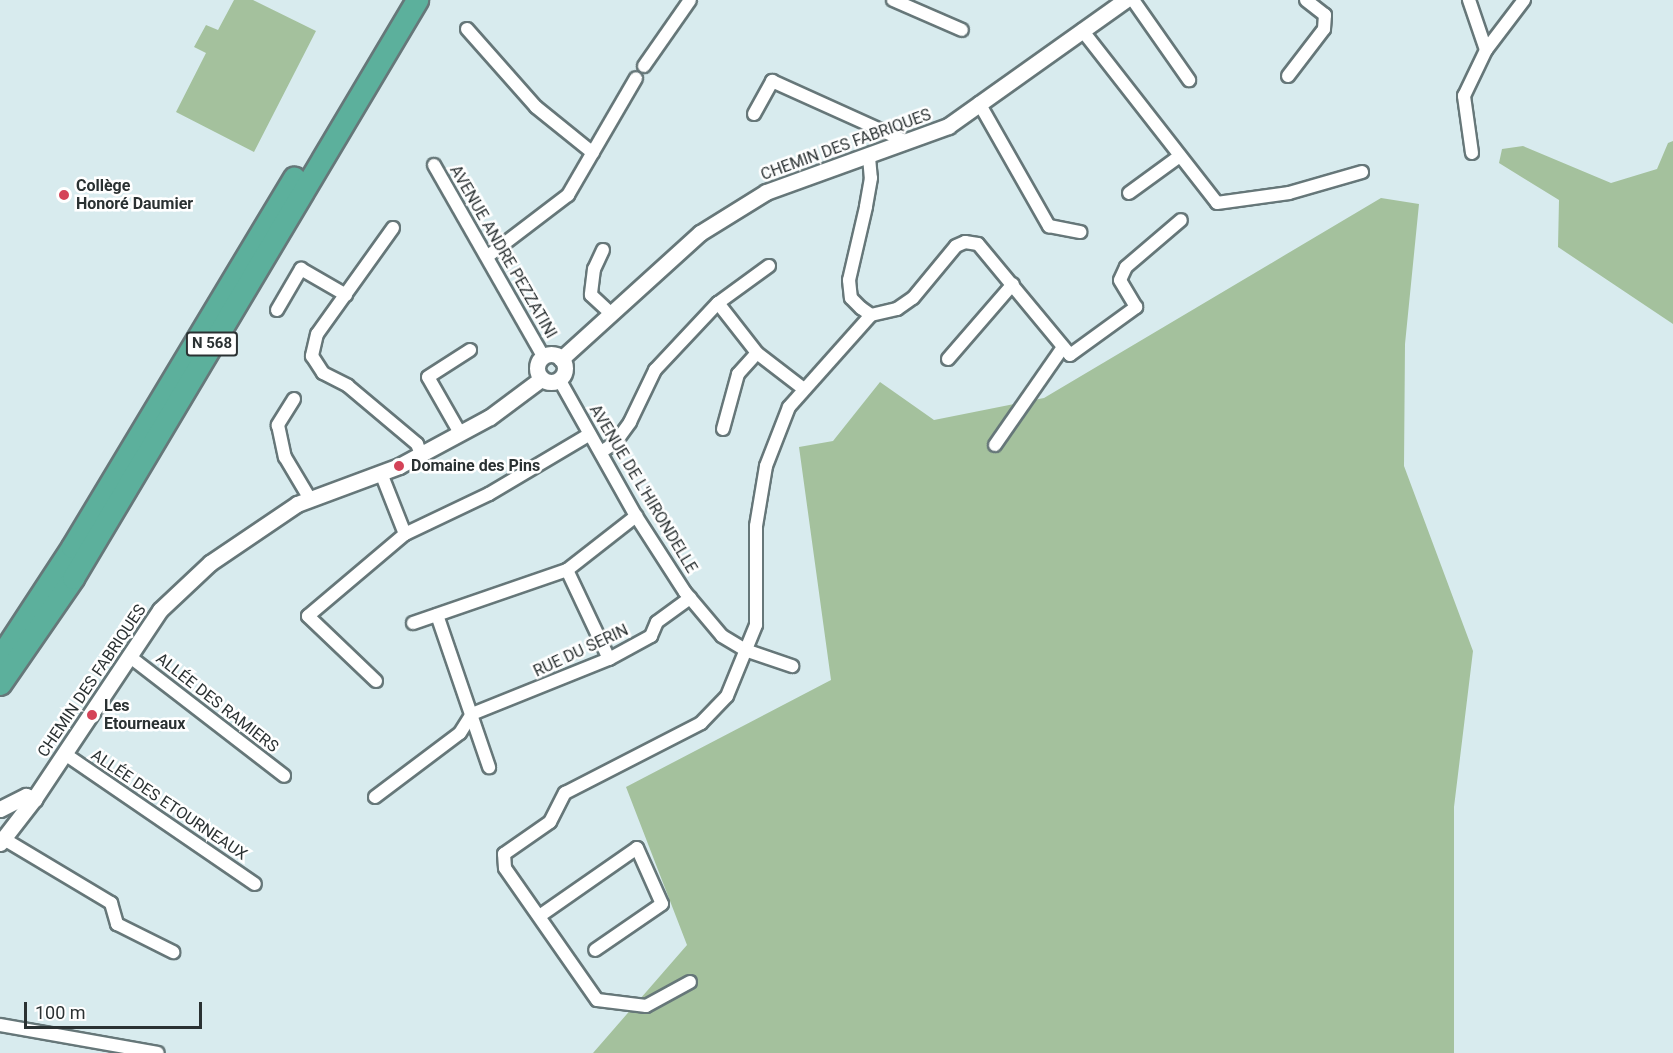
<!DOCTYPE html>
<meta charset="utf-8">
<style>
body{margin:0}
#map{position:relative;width:1673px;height:1053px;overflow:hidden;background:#d8ebee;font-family:Roboto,sans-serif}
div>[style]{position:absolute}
.green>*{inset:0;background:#a4c19d}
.roads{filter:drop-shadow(2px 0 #667779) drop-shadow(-2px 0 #667779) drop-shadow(0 2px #667779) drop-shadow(0 -2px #667779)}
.minor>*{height:12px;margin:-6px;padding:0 6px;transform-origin:6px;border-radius:6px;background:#fff}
.tertiary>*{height:15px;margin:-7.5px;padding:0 7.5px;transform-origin:7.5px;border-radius:7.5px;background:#fff}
.tertiary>.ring{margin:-7.5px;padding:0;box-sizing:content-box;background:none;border:15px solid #fff;border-radius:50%}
.trunk>*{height:21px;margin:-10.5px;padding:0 10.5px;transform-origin:10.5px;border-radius:10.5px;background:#5cb09c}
.dots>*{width:16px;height:16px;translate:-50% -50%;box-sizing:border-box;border:3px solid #fff;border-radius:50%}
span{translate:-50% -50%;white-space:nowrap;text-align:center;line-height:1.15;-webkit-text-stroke:5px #fff;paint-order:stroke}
.shield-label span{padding:2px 4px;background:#fff;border:2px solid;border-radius:4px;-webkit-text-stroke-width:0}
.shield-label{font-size:15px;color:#2a3132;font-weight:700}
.street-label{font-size:16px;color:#2a3132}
.poi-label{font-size:16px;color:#2a3132;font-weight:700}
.left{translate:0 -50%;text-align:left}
.scale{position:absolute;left:24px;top:1002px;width:178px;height:27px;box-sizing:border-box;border:3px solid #2a3132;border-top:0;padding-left:8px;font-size:18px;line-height:21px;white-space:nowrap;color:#2a3132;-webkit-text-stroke:4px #fff;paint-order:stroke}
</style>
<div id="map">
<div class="green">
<div style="clip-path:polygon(234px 0,253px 0,316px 31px,254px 152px,176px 112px,206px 53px,194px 47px,206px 25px,218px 30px)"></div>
<div style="clip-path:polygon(1673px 141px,1673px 324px,1558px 247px,1559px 200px,1499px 163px,1502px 149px,1523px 146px,1611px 183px,1657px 169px,1668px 143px)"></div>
<div style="clip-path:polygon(1381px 198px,1419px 204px,1405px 344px,1404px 466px,1473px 651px,1454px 807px,1454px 1053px,593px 1053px,687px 945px,626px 787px,831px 680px,799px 447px,833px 441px,880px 382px,934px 420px,1044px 398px)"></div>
</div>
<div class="roads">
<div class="minor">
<div style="left:893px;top:0;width:75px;rotate:23.5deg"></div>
<div style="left:1133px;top:0;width:98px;rotate:55deg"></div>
<div style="left:1469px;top:0;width:53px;rotate:71.2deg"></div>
<div style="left:467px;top:29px;width:104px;rotate:48.5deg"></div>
<div style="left:536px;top:107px;width:73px;rotate:38.9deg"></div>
<div style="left:1082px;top:30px;width:219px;rotate:52deg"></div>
<div style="left:1217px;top:203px;width:73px;rotate:-7.9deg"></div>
<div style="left:1289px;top:193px;width:76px;rotate:-16deg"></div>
<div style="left:644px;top:66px;width:80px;rotate:-55.1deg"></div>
<div style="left:1288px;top:76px;width:59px;rotate:-52.5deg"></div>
<div style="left:1324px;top:29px;width:14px;rotate:-86deg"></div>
<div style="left:1325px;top:15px;width:24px;rotate:-142deg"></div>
<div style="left:979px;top:103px;width:142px;rotate:60.4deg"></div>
<div style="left:1049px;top:226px;width:32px;rotate:11deg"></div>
<div style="left:754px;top:114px;width:38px;rotate:-61deg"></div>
<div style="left:772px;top:81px;width:148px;rotate:24.3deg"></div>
<div style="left:1472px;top:153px;width:58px;rotate:-98deg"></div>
<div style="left:1464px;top:96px;width:51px;rotate:-64.4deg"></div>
<div style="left:1486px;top:50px;width:63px;rotate:-52.8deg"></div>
<div style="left:869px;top:157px;width:21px;rotate:85deg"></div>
<div style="left:871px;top:178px;width:29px;rotate:100deg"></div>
<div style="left:866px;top:207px;width:75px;rotate:103.1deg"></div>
<div style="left:849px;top:280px;width:18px;rotate:84deg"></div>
<div style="left:851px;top:298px;width:14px;rotate:45deg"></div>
<div style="left:861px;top:308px;width:12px;rotate:35deg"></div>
<div style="left:871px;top:315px;width:27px;rotate:-13deg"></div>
<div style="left:897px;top:309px;width:19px;rotate:-35deg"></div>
<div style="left:913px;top:298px;width:67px;rotate:-50.4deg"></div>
<div style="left:956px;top:246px;width:10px;rotate:-24deg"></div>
<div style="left:965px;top:242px;width:13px;rotate:9deg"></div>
<div style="left:978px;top:244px;width:144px;rotate:50.3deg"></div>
<div style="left:1070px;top:355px;width:82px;rotate:-36deg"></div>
<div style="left:1136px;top:307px;width:31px;rotate:-121deg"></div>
<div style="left:1120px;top:280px;width:14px;rotate:-65deg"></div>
<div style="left:1126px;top:267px;width:72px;rotate:-40.5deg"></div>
<div style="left:434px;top:165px;width:220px;rotate:60.3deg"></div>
<div style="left:1129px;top:193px;width:63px;rotate:-36deg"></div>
<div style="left:393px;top:228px;width:130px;rotate:125.6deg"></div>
<div style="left:317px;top:334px;width:23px;rotate:103deg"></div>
<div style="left:312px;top:356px;width:20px;rotate:57deg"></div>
<div style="left:323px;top:373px;width:28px;rotate:27deg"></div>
<div style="left:348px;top:386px;width:90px;rotate:40deg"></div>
<div style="left:417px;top:444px;width:11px;rotate:68deg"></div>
<div style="left:603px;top:250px;width:21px;rotate:115deg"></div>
<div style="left:594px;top:269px;width:26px;rotate:97deg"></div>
<div style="left:591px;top:295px;width:26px;rotate:43deg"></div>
<div style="left:488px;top:256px;width:101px;rotate:-37.3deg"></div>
<div style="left:568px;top:195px;width:135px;rotate:-59.8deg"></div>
<div style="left:718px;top:303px;width:63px;rotate:52deg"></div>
<div style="left:757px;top:353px;width:59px;rotate:37.5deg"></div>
<div style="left:277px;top:310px;width:48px;rotate:-59.7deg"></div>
<div style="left:301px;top:269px;width:52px;rotate:30deg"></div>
<div style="left:948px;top:359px;width:99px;rotate:-49.1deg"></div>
<div style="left:559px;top:379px;width:157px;rotate:60.7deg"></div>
<div style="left:636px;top:516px;width:90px;rotate:57.2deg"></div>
<div style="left:685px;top:592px;width:57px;rotate:49.9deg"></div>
<div style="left:722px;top:636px;width:27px;rotate:31deg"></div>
<div style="left:745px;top:650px;width:50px;rotate:18.8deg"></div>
<div style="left:294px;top:399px;width:31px;rotate:122deg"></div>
<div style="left:278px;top:425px;width:33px;rotate:78deg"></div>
<div style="left:285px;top:457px;width:49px;rotate:59.2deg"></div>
<div style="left:723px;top:429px;width:57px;rotate:-74.7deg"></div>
<div style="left:738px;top:374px;width:28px;rotate:-48deg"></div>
<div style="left:460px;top:433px;width:64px;rotate:-119.7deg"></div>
<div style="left:428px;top:377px;width:50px;rotate:-32.7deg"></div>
<div style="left:995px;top:445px;width:119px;rotate:-55.2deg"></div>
<div style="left:601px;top:452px;width:17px;rotate:-33deg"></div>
<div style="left:615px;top:443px;width:26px;rotate:-54deg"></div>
<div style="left:630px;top:422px;width:58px;rotate:-64.3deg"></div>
<div style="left:655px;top:370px;width:92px;rotate:-46.8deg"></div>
<div style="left:718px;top:303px;width:63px;rotate:-36deg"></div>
<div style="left:405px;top:534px;width:93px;rotate:-25.5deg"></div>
<div style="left:489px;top:494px;width:117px;rotate:-30.7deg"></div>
<div style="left:567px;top:570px;width:98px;rotate:64.7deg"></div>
<div style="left:437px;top:615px;width:161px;rotate:71.1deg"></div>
<div style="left:413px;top:623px;width:163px;rotate:-19deg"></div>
<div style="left:567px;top:570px;width:88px;rotate:-38deg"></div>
<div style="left:129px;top:656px;width:196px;rotate:37.7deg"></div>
<div style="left:376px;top:681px;width:94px;rotate:-136.3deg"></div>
<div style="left:308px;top:616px;width:127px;rotate:-40.2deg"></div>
<div style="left:405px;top:534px;width:66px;rotate:-111.5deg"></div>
<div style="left:65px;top:754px;width:230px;rotate:34.4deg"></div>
<div style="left:375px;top:797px;width:106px;rotate:-37deg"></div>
<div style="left:460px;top:733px;width:22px;rotate:-58deg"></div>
<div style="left:472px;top:714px;width:148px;rotate:-21.9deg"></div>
<div style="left:609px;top:659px;width:48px;rotate:-28.7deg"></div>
<div style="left:651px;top:636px;width:15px;rotate:-67deg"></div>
<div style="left:657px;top:622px;width:41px;rotate:-36deg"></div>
<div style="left:4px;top:839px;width:125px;rotate:30.9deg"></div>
<div style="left:111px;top:903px;width:22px;rotate:74deg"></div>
<div style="left:117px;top:924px;width:63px;rotate:26.6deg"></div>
<div style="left:541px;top:915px;width:117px;rotate:-34.9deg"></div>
<div style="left:637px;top:848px;width:61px;rotate:65.9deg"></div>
<div style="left:662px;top:904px;width:81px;rotate:145.5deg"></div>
<div style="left:690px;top:982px;width:50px;rotate:151.4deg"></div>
<div style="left:646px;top:1006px;width:49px;rotate:-173deg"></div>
<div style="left:597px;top:1000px;width:161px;rotate:-124.9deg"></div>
<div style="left:505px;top:868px;width:14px;rotate:-94deg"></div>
<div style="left:504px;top:854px;width:56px;rotate:-34.8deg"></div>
<div style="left:550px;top:822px;width:33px;rotate:-63deg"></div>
<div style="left:565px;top:793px;width:153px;rotate:-27.2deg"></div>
<div style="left:701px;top:723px;width:37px;rotate:-46deg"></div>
<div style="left:727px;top:696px;width:77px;rotate:-67.8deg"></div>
<div style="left:756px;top:625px;width:99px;rotate:-90deg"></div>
<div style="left:756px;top:526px;width:61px;rotate:-80.5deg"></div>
<div style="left:766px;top:466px;width:63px;rotate:-68.7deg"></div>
<div style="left:789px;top:407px;width:123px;rotate:-48.3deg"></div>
<div style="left:0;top:1025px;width:160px;rotate:10deg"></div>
</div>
<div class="tertiary">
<div class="ring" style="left:537px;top:354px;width:13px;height:13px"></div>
<div style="left:561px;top:359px;width:188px;rotate:-42.2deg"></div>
<div style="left:700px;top:233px;width:78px;rotate:-31.8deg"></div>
<div style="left:766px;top:192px;width:194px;rotate:-19.9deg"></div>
<div style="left:948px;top:126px;width:217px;rotate:-35.4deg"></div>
<div style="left:0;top:809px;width:29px;rotate:-27deg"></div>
<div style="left:26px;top:796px;width:9px;rotate:21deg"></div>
<div style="left:0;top:843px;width:56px;rotate:-52.3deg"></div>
<div style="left:34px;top:799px;width:227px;rotate:-56.3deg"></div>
<div style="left:160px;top:610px;width:69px;rotate:-43.2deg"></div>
<div style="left:210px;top:563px;width:105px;rotate:-34.1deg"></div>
<div style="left:297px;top:504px;width:109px;rotate:-20.4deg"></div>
<div style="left:399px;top:466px;width:103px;rotate:-28.3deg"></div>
<div style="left:490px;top:417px;width:64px;rotate:-36.7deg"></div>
</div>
<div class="trunk">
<div style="left:0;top:657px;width:131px;rotate:-56.8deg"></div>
<div style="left:72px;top:547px;width:431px;rotate:-59deg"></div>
<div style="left:0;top:684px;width:129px;rotate:-55.4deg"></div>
<div style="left:73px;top:578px;width:673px;rotate:-59.24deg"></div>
</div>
</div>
<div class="dots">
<div style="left:64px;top:195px;background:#d44358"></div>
<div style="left:399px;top:466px;background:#d44358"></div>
<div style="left:92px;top:715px;background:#d44358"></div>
</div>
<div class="shield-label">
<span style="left:212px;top:344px">N 568</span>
</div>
<div class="street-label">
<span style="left:846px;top:145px;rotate:-20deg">CHEMIN DES FABRIQUES</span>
<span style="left:503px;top:252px;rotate:60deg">AVENUE ANDRE PEZZATINI</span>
<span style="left:643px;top:489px;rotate:59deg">AVENUE DE L'HIRONDELLE</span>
<span style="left:581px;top:651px;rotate:-25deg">RUE DU SERIN</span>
<span style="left:92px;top:681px;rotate:-56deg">CHEMIN DES FABRIQUES</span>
<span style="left:217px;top:703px;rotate:38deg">ALLÉE DES RAMIERS</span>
<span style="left:169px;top:805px;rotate:34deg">ALLÉE DES ETOURNEAUX</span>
</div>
<div class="poi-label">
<span class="left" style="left:76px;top:195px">Collège<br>Honoré Daumier</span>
<span class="left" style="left:411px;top:466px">Domaine des Pins</span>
<span class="left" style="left:104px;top:715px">Les<br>Etourneaux</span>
</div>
<div class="scale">100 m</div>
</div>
